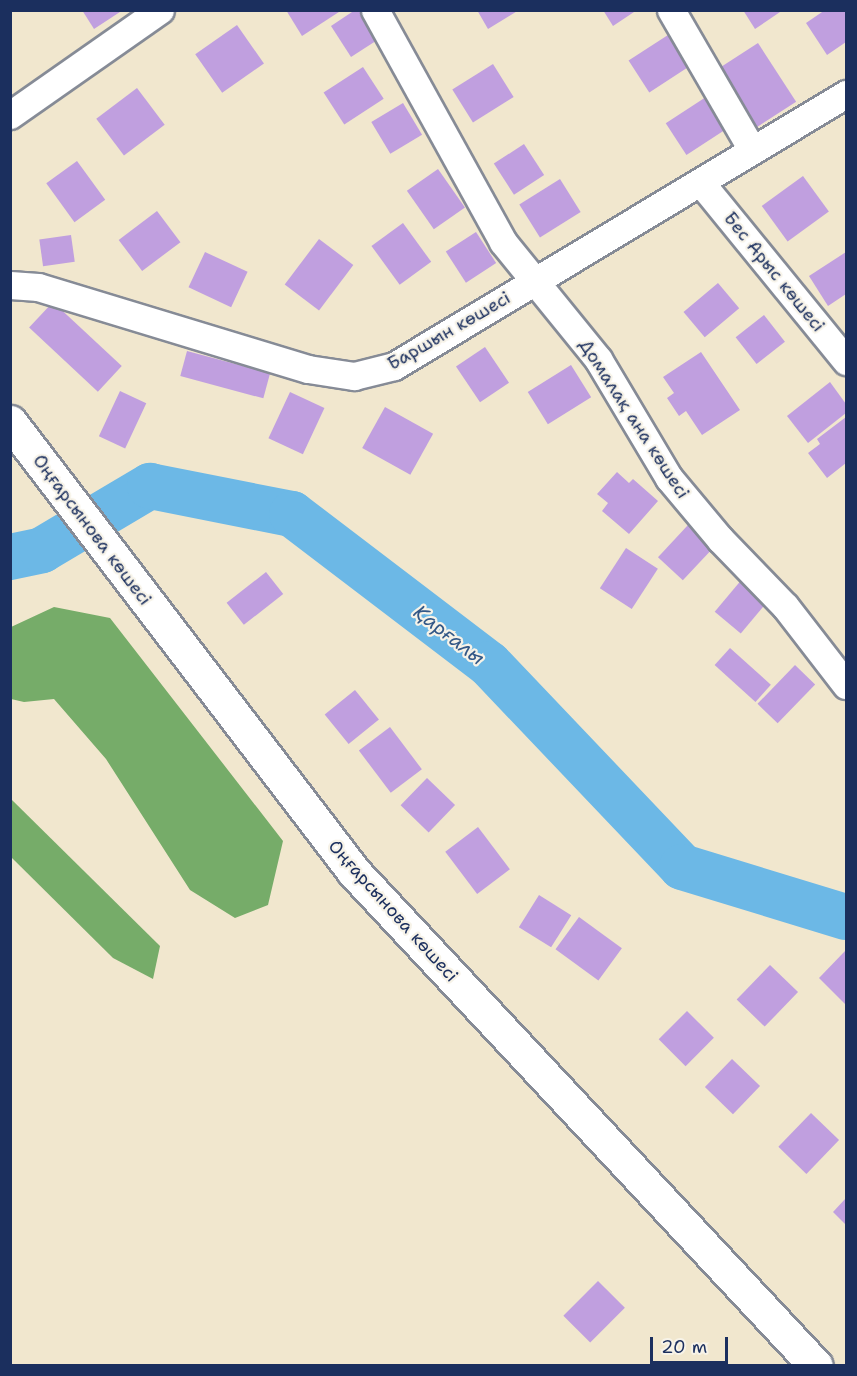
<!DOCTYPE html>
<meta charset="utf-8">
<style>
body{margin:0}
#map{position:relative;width:857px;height:1376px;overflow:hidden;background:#f1e7ce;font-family:"Shantell Sans",sans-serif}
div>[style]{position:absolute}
.forest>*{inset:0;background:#76ac69}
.river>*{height:46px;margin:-23px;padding:0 23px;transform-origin:23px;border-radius:23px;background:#6cb8e6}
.building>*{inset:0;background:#c09fdf;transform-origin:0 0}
.roads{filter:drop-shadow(2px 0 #868b96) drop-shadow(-2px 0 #868b96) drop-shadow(0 2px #868b96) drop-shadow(0 -2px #868b96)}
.street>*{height:27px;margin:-13.5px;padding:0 13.5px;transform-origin:13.5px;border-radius:13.5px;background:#fff}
.secondary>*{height:33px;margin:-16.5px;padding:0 16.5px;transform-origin:16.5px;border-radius:16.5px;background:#fff}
span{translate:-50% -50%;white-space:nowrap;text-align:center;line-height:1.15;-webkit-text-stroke:4.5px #f7f3e8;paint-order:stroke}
.street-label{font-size:18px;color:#1b2f5e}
.water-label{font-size:20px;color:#335887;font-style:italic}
.frame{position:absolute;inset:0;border:12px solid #1b2f5e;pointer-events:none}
.scale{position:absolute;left:650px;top:1337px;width:78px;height:27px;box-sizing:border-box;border:3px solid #1b2f5e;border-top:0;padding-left:8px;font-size:18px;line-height:21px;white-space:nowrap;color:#1b2f5e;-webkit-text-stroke:4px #f7f3e8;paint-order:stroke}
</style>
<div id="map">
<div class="forest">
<div style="clip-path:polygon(54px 607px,110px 618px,283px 841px,268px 905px,235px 918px,190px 890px,106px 759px,54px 699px,24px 702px,11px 699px,11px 627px)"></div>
<div style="clip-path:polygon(11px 799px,160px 946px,153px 979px,113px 958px,11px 857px)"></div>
</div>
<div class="river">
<div style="left:10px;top:557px;width:33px;rotate:-12deg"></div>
<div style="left:42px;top:550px;width:126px;rotate:-30.7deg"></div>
<div style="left:150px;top:486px;width:145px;rotate:11.2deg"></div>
<div style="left:292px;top:514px;width:248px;rotate:37.3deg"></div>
<div style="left:489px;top:664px;width:280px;rotate:46.4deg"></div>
<div style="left:682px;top:867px;width:171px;rotate:17deg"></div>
</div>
<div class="building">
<div style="clip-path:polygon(82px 10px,123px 10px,94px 29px)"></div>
<div style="clip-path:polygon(286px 10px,342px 10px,302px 36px)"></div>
<div style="clip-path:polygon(355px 10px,365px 10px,382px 37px,351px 57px,331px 26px)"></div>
<div style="clip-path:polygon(477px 10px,519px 10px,488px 29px)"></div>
<div style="clip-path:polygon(603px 10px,637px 10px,613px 26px)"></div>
<div style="clip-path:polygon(743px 10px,783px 10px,755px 29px)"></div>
<div style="clip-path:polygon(825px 10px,846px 10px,846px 42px,827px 55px,806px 23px)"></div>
<div style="left:237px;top:25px;width:47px;height:51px;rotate:55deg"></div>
<div style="left:668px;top:35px;width:38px;height:47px;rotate:57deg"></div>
<div style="left:758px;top:43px;width:70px;height:47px;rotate:57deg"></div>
<div style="left:493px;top:64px;width:39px;height:48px;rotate:58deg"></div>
<div style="left:363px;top:67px;width:38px;height:47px;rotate:57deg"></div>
<div style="left:137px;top:88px;width:46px;height:51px;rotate:53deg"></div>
<div style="left:706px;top:97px;width:38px;height:48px;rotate:57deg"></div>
<div style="left:403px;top:103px;width:37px;height:37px;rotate:59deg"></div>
<div style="left:524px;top:144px;width:37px;height:36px;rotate:57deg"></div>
<div style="left:77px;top:161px;width:48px;height:38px;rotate:54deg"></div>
<div style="left:438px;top:169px;width:47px;height:38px;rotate:55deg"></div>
<div style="left:803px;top:176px;width:44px;height:51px;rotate:54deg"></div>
<div style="left:560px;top:179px;width:39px;height:48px;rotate:58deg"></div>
<div style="left:157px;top:211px;width:39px;height:48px;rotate:53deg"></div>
<div style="left:403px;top:223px;width:48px;height:39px;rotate:54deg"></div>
<div style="left:476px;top:232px;width:37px;height:36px;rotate:57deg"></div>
<div style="left:71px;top:235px;width:27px;height:32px;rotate:82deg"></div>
<div style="left:319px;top:239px;width:43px;height:57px;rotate:37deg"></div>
<div style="left:205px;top:252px;width:47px;height:39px;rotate:25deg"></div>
<div style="clip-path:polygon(846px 252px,846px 294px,828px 306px,809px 276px)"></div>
<div style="left:718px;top:283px;width:33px;height:45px;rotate:50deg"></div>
<div style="left:53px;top:302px;width:94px;height:35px;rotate:43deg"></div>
<div style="left:764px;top:315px;width:34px;height:36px;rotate:52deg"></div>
<div style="left:485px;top:347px;width:43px;height:35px;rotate:56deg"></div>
<div style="left:187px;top:351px;width:86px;height:26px;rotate:15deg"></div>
<div style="clip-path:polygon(701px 352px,740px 410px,702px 435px,686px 411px,679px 416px,667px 398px,674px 393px,663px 377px)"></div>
<div style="left:571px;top:365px;width:38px;height:51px;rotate:58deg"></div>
<div style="clip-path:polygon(830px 382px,846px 404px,846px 413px,808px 443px,787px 416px)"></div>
<div style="left:120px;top:391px;width:29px;height:50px;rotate:25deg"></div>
<div style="left:290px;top:392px;width:38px;height:51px;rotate:25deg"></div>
<div style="left:385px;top:407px;width:55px;height:47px;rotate:29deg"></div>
<div style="clip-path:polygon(846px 417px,846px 463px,827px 478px,808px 453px,820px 444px,817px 439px)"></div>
<div style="clip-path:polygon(617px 472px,629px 483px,633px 479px,658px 501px,629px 534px,602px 511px,608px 503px,597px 494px)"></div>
<div style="left:688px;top:525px;width:34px;height:44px;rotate:43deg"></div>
<div style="left:626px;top:548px;width:38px;height:48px;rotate:33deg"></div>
<div style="left:266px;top:572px;width:28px;height:50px;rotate:52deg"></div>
<div style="left:743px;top:578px;width:34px;height:44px;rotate:40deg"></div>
<div style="left:730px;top:648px;width:55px;height:23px;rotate:42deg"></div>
<div style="left:795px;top:665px;width:28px;height:54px;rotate:44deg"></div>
<div style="left:355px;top:690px;width:38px;height:39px;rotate:51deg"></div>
<div style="left:390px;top:727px;width:53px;height:39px;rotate:53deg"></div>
<div style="left:427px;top:778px;width:39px;height:38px;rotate:44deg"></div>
<div style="left:478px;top:827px;width:53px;height:41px;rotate:53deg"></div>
<div style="left:539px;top:895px;width:38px;height:38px;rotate:32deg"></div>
<div style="left:579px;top:917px;width:53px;height:40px;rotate:36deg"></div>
<div style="clip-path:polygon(846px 950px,846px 1005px,819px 978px)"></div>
<div style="left:770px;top:965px;width:39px;height:48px;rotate:44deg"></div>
<div style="left:687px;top:1011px;width:38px;height:40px;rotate:45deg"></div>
<div style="left:732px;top:1059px;width:39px;height:39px;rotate:44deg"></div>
<div style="left:811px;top:1113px;width:39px;height:47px;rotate:44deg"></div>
<div style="clip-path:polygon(846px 1198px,846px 1225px,833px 1212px)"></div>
<div style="left:598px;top:1281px;width:38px;height:49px;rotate:45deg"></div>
</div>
<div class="roads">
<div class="street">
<div style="left:375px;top:10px;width:265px;rotate:61.1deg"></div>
<div style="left:503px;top:242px;width:151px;rotate:50.9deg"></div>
<div style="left:598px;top:359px;width:139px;rotate:59.2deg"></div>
<div style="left:669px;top:478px;width:80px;rotate:50.1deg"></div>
<div style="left:720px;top:539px;width:93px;rotate:45.9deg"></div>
<div style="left:785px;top:606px;width:100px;rotate:52.3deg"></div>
<div style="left:671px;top:10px;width:162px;rotate:59.9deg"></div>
<div style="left:10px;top:115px;width:183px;rotate:-35deg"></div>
<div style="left:701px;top:183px;width:230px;rotate:50.8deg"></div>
<div style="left:10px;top:285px;width:28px;rotate:4deg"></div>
<div style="left:38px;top:287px;width:282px;rotate:16.9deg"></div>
<div style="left:308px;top:369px;width:47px;rotate:8.7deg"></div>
<div style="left:354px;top:376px;width:41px;rotate:-14deg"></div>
<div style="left:394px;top:366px;width:528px;rotate:-31.04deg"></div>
</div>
<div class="secondary">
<div style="left:10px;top:422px;width:566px;rotate:52.6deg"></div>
<div style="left:354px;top:872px;width:676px;rotate:46.92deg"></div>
</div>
</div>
<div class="street-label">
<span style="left:774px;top:272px;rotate:51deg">Бес Арыс көшесі</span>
<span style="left:449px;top:331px;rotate:-30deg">Баршын көшесі</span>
<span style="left:634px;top:419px;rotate:57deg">Домалақ ана көшесі</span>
<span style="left:92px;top:530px;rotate:53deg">Оңғарсынова көшесі</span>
<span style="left:393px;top:911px;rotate:48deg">Оңғарсынова көшесі</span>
</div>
<div class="water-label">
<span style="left:449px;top:635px;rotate:38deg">Қарғалы</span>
</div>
<div class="frame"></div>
<div class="scale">20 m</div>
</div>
